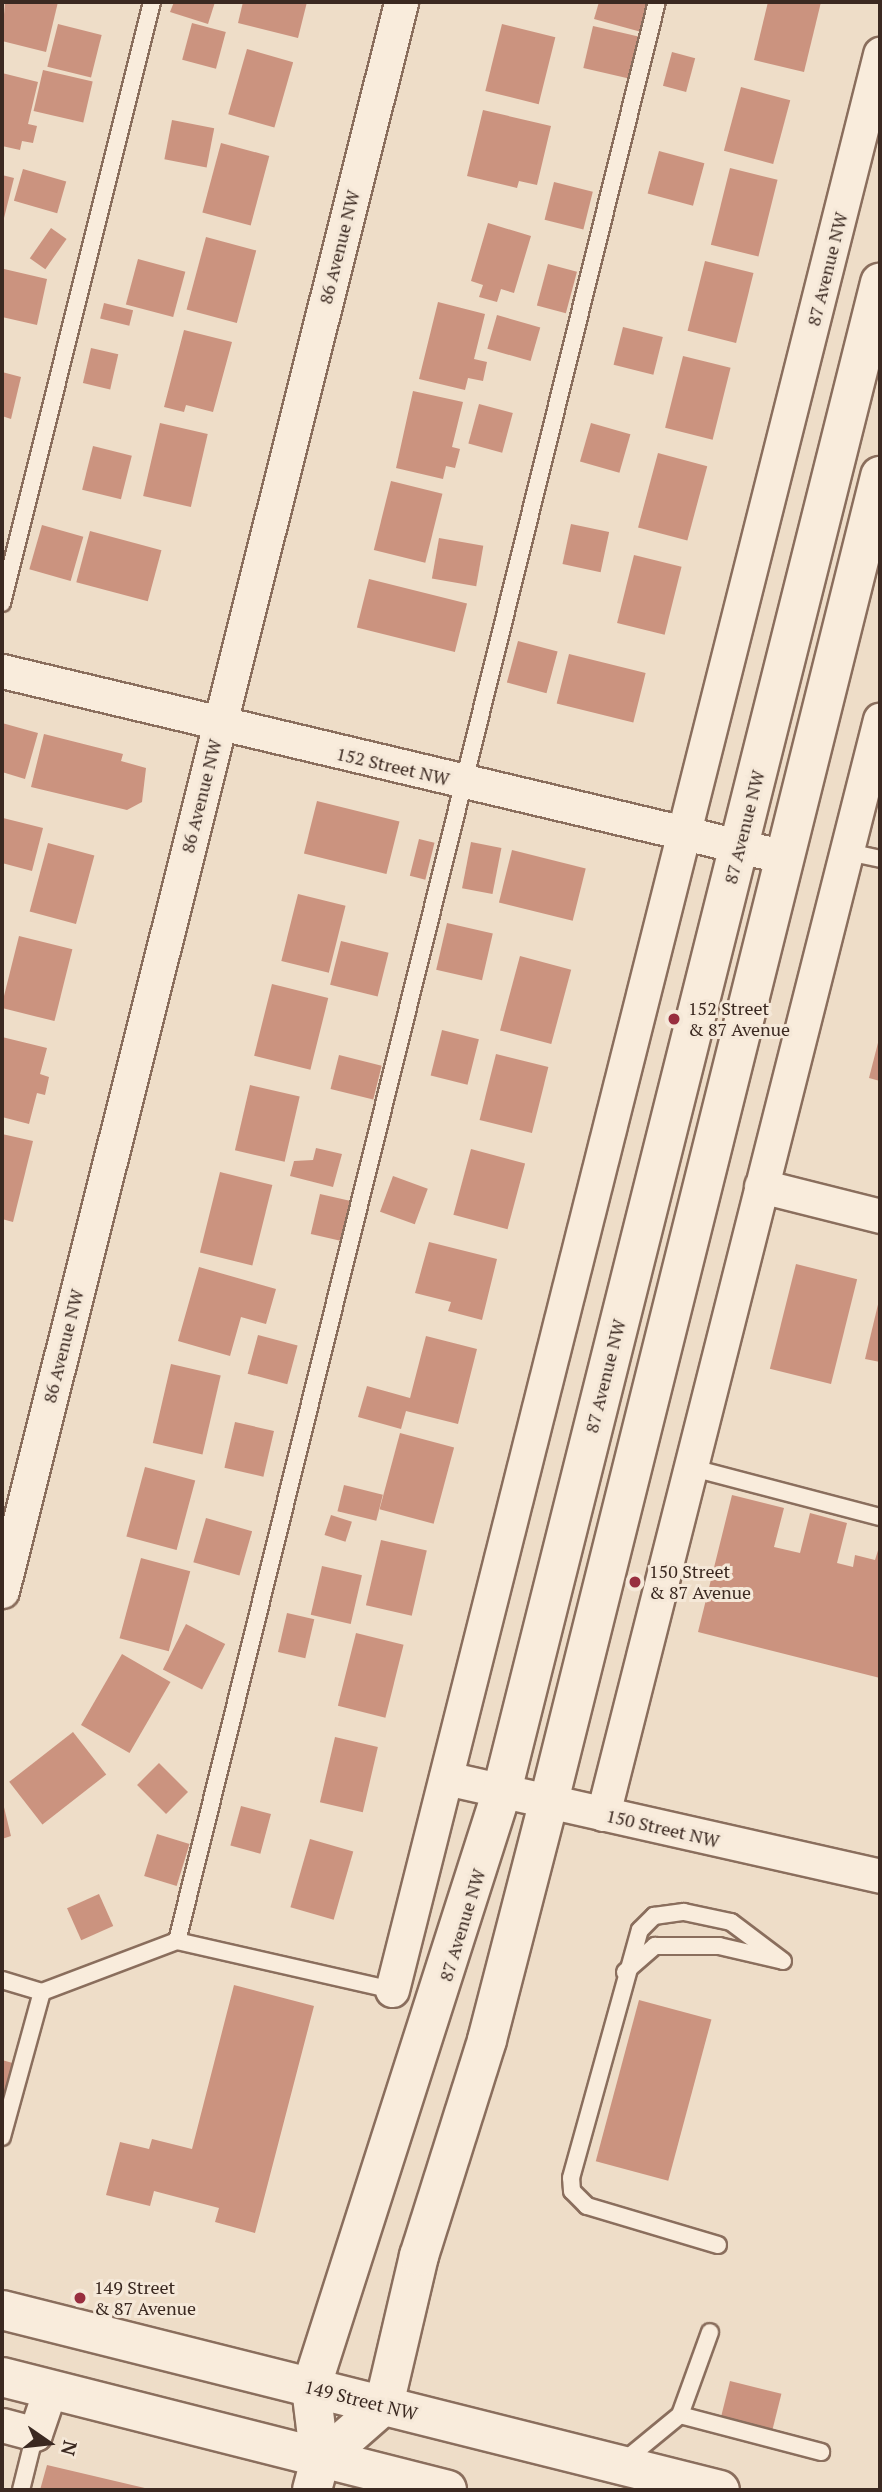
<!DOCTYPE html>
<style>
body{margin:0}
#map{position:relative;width:882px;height:2492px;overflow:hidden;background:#eeddc8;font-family:"PT Serif",serif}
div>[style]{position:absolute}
.building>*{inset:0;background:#cb937f;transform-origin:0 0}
.roads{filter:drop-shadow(2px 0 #8a6e5d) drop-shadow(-2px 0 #8a6e5d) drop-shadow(0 2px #8a6e5d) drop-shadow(0 -2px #8a6e5d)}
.lane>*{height:16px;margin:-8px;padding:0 8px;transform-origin:8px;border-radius:8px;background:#f9ecdc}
.street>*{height:33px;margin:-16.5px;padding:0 16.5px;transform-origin:16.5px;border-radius:16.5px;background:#f9ecdc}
.secondary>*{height:38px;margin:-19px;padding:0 19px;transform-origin:19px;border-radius:19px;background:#f9ecdc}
.dots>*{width:19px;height:19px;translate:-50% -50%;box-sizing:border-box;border:4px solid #f5e8d8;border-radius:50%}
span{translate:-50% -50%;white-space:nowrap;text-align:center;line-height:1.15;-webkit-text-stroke:6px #f5e8d8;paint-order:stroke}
.street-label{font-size:18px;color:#3b2921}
.poi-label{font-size:18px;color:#3b2921}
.left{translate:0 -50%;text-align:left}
.frame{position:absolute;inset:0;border:4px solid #3b2921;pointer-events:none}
.north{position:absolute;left:14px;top:2408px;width:70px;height:70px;-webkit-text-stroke:5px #f5e8d8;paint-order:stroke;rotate:104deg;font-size:19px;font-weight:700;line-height:28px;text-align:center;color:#3b2921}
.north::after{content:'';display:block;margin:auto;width:24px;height:32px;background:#3b2921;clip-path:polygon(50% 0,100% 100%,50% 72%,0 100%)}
</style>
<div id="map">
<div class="building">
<div style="clip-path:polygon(5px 2px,58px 2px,46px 52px,2px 41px)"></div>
<div style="clip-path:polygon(174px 2px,215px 2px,208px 24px,170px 12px)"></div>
<div style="clip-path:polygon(243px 2px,307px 2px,298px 38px,238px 23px)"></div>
<div style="clip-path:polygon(599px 2px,653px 2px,645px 33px,594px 19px)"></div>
<div style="clip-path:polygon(768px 2px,821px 2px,804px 72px,754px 60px)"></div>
<div style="left:192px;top:23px;width:35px;height:38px;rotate:15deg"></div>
<div style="left:58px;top:24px;width:45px;height:44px;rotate:14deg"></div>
<div style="left:502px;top:24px;width:55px;height:69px;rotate:14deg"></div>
<div style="left:593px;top:26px;width:50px;height:43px;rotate:13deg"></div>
<div style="left:247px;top:49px;width:48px;height:68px;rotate:16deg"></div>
<div style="left:672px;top:52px;width:24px;height:35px;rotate:15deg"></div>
<div style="left:43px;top:70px;width:51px;height:42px;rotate:13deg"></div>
<div style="clip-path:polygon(2px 73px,38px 82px,28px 124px,37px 126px,33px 143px,22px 141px,20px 150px,2px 146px)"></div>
<div style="left:741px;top:87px;width:51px;height:66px;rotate:15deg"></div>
<div style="clip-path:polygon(483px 110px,551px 126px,537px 185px,519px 181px,517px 188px,467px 176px)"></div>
<div style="left:172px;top:120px;width:43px;height:40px;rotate:11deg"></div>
<div style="left:221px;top:143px;width:50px;height:72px;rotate:15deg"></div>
<div style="left:659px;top:151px;width:47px;height:44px;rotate:15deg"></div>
<div style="left:730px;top:168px;width:49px;height:79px;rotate:14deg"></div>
<div style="left:23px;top:169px;width:45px;height:33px;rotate:16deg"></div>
<div style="clip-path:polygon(2px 175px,14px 178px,3px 222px,2px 222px)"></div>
<div style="left:554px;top:182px;width:40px;height:39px;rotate:14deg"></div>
<div style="clip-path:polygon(488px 223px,531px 236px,514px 293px,501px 289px,497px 302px,479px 297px,483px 285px,471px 281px)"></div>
<div style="left:51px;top:228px;width:19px;height:37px;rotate:35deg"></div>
<div style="left:206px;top:237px;width:52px;height:75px;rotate:15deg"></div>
<div style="left:138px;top:259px;width:49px;height:47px;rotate:15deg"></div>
<div style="left:705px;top:261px;width:50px;height:72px;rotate:14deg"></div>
<div style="left:548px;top:264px;width:30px;height:43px;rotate:15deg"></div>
<div style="clip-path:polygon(4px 269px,47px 279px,37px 325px,2px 317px)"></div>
<div style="clip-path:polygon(438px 302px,485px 314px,474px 359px,487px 362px,483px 381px,468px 378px,465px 390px,419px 379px)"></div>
<div style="left:104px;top:303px;width:30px;height:16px;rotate:14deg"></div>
<div style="left:497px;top:315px;width:45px;height:35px;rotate:16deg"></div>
<div style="left:623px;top:327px;width:41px;height:39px;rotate:14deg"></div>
<div style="clip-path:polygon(184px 330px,232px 342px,213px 412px,186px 405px,184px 412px,164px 407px)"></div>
<div style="left:91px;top:348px;width:28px;height:36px;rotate:13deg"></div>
<div style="left:683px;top:356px;width:49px;height:74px;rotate:14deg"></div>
<div style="clip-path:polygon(2px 372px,21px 377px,11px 419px,2px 416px)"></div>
<div style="clip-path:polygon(413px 391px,463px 402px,452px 447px,460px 449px,455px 468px,446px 466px,443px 479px,396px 468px)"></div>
<div style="left:479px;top:404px;width:35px;height:41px;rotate:15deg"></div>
<div style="left:160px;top:423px;width:49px;height:75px;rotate:13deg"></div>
<div style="left:591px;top:423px;width:41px;height:40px;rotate:16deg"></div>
<div style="left:93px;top:446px;width:40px;height:45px;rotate:14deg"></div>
<div style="left:658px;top:453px;width:51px;height:77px;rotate:15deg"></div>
<div style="left:391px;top:481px;width:53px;height:71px;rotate:14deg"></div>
<div style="left:571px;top:524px;width:39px;height:41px;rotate:12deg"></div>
<div style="left:42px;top:525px;width:43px;height:46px;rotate:16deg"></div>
<div style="left:90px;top:531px;width:74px;height:53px;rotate:15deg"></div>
<div style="left:439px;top:538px;width:45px;height:41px;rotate:10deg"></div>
<div style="left:634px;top:555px;width:49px;height:70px;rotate:14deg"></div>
<div style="left:369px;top:579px;width:101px;height:50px;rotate:14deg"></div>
<div style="left:518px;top:641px;width:41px;height:43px;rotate:15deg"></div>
<div style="left:569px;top:654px;width:79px;height:51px;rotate:14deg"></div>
<div style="clip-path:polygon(2px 723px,38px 733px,25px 779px,2px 772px)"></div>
<div style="clip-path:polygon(44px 734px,123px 754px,121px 761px,146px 768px,142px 802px,127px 810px,31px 787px)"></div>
<div style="left:317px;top:801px;width:85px;height:54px;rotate:14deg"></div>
<div style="clip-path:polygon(3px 818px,43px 828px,32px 871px,2px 863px)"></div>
<div style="left:419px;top:839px;width:16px;height:38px;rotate:14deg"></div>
<div style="left:471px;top:842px;width:31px;height:47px;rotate:11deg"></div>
<div style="left:48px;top:843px;width:48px;height:71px;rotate:15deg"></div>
<div style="left:512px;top:850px;width:76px;height:54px;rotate:14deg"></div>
<div style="left:298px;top:894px;width:49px;height:69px;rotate:14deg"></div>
<div style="left:447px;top:923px;width:47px;height:48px;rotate:13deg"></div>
<div style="left:19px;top:936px;width:55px;height:74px;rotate:14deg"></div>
<div style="left:341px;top:941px;width:49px;height:45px;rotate:14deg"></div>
<div style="left:520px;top:956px;width:53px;height:77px;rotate:15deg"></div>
<div style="left:272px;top:984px;width:58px;height:74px;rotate:14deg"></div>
<div style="left:442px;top:1030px;width:38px;height:47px;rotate:14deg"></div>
<div style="clip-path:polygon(880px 1035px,880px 1081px,869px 1078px)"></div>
<div style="clip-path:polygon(2px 1037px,47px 1048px,40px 1074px,49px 1077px,45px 1095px,37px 1093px,29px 1124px,2px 1117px)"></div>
<div style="left:496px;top:1054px;width:54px;height:68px;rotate:14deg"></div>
<div style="left:339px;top:1055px;width:44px;height:35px;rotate:14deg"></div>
<div style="left:250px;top:1085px;width:51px;height:67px;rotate:13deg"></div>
<div style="clip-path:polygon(2px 1134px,33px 1141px,13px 1222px,2px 1219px)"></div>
<div style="clip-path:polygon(316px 1148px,342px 1154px,333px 1187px,290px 1176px,294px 1161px,313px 1160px)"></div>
<div style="left:471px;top:1149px;width:56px;height:68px;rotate:15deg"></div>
<div style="left:220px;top:1172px;width:54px;height:83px;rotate:14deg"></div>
<div style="left:393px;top:1176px;width:37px;height:38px;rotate:20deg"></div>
<div style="left:320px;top:1194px;width:36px;height:41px;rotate:13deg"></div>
<div style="clip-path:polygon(429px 1242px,497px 1259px,482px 1320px,448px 1311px,451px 1302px,415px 1293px)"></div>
<div style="left:796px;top:1264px;width:63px;height:108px;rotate:14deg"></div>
<div style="clip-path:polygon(199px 1267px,276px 1289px,266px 1324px,241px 1317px,230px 1356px,178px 1341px)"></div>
<div style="clip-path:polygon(880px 1296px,880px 1362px,865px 1359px)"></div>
<div style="left:258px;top:1335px;width:41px;height:40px;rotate:15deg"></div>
<div style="clip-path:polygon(426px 1336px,477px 1349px,458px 1424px,406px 1411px,401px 1429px,358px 1417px,367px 1386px,410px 1398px)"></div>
<div style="left:171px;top:1364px;width:51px;height:81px;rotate:13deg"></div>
<div style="left:235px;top:1422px;width:40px;height:47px;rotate:13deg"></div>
<div style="left:400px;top:1433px;width:56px;height:79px;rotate:15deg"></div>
<div style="left:145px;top:1467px;width:52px;height:72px;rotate:15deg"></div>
<div style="left:344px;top:1485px;width:40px;height:27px;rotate:14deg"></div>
<div style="clip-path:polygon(732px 1495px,784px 1508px,774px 1547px,800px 1553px,810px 1513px,847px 1523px,837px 1563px,853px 1567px,855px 1555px,875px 1560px,880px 1544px,880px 1678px,698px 1632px)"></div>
<div style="left:331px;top:1515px;width:22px;height:21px;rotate:18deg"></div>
<div style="left:206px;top:1518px;width:48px;height:46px;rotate:16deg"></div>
<div style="left:381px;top:1540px;width:47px;height:67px;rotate:13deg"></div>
<div style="left:141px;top:1558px;width:51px;height:83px;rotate:15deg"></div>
<div style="left:322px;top:1566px;width:41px;height:50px;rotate:13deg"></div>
<div style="left:287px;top:1613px;width:28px;height:40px;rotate:13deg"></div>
<div style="left:186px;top:1624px;width:44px;height:51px;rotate:27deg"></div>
<div style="left:356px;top:1633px;width:49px;height:75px;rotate:14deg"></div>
<div style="left:122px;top:1654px;width:56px;height:82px;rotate:30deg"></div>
<div style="left:73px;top:1732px;width:54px;height:81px;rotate:52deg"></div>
<div style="left:335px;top:1737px;width:44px;height:67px;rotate:13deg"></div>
<div style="left:159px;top:1763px;width:41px;height:31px;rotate:45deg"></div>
<div style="clip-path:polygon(2px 1799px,11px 1836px,2px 1839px)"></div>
<div style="left:241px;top:1806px;width:31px;height:41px;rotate:15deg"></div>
<div style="left:157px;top:1834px;width:34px;height:44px;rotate:17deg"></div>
<div style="left:310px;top:1839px;width:45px;height:71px;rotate:16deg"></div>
<div style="left:99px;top:1894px;width:35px;height:35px;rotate:66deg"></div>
<div style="clip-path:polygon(234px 1985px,314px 2006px,255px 2233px,215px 2222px,219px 2208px,154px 2191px,150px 2206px,106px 2195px,120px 2142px,149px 2149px,152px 2139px,192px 2149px)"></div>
<div style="left:639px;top:2000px;width:75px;height:167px;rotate:15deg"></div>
<div style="clip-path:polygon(2px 2060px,16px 2064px,5px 2105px,2px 2105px)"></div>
<div style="left:730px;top:2381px;width:53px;height:41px;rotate:14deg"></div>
<div style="clip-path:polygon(47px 2465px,149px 2489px,149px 2490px,40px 2490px)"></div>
</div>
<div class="roads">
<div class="lane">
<div style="left:2px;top:603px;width:619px;rotate:-75.99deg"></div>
<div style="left:848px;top:852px;width:33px;rotate:12deg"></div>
<div style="left:693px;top:1468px;width:193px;rotate:14.7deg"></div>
<div style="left:177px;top:1941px;width:221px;rotate:12.8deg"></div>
<div style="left:625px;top:1972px;width:40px;rotate:-41deg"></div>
<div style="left:655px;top:1946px;width:64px"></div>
<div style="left:719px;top:1946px;width:62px;rotate:13.1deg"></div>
<div style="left:2px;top:1980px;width:42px;rotate:16.7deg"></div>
<div style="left:42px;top:1992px;width:144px;rotate:-20.7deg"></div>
<div style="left:177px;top:1941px;width:1998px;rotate:-76.1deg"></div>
<div style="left:2px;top:2137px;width:150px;rotate:-74.6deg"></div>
<div style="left:718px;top:2245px;width:137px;rotate:-163.4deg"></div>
<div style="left:587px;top:2206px;width:21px;rotate:-135deg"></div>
<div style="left:572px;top:2191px;width:13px;rotate:-94deg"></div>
<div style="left:571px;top:2178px;width:257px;rotate:-74.5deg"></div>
<div style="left:640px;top:1930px;width:20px;rotate:-45deg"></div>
<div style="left:654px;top:1916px;width:30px;rotate:-8deg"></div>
<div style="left:684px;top:1912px;width:48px;rotate:12deg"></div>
<div style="left:731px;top:1922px;width:65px;rotate:36.9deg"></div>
<div style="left:680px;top:2415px;width:146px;rotate:14.7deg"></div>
<div style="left:624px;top:2461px;width:72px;rotate:-39.4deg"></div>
<div style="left:680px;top:2415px;width:88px;rotate:-70.1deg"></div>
<div style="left:21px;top:2490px;width:58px;rotate:-76deg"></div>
</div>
<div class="street">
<div style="left:2px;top:671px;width:805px;rotate:13.36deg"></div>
<div style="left:761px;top:1186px;width:123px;rotate:14.1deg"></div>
<div style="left:2px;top:1591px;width:1638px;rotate:-75.9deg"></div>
<div style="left:446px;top:1778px;width:445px;rotate:12.7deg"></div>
<div style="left:603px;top:1814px;width:1129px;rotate:-75.8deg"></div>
<div style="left:392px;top:1990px;width:1997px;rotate:-75.85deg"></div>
<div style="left:2px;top:2425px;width:34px;rotate:15deg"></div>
<div style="left:35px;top:2434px;width:46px;rotate:-71.2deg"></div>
</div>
<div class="secondary">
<div style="left:2px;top:2310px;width:740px;rotate:14.07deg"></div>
<div style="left:2px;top:2377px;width:459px;rotate:14.2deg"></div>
<div style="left:320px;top:2461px;width:85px;rotate:-41.2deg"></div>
<div style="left:384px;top:2405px;width:153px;rotate:-76.8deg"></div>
<div style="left:419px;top:2256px;width:226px;rotate:-72.5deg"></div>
<div style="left:487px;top:2040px;width:247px;rotate:-75.5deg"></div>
<div style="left:549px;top:1801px;width:1366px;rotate:-75.97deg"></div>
<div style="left:312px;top:2490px;width:30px;rotate:-75deg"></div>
<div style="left:320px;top:2461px;width:74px;rotate:-97deg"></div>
<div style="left:311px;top:2388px;width:627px;rotate:-72.26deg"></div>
<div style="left:502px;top:1791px;width:1555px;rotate:-75.93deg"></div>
</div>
</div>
<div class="dots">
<div style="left:674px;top:1019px;background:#982e3f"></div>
<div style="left:635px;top:1582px;background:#982e3f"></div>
<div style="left:80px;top:2298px;background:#982e3f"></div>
</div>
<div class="street-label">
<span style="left:339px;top:247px;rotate:-76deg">86 Avenue NW</span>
<span style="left:827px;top:269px;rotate:-76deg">87 Avenue NW</span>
<span style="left:393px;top:766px;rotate:13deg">152 Street NW</span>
<span style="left:201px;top:796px;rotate:-76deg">86 Avenue NW</span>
<span style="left:744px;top:827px;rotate:-76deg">87 Avenue NW</span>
<span style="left:63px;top:1346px;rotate:-76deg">86 Avenue NW</span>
<span style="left:605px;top:1376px;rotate:-76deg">87 Avenue NW</span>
<span style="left:663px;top:1828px;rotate:13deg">150 Street NW</span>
<span style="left:462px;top:1925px;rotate:-73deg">87 Avenue NW</span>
<span style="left:361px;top:2400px;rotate:14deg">149 Street NW</span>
</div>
<div class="poi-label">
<span class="left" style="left:688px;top:1019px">152 Street<br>&amp; 87 Avenue</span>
<span class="left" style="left:649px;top:1582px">150 Street<br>&amp; 87 Avenue</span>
<span class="left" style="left:94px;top:2298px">149 Street<br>&amp; 87 Avenue</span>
</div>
<div class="frame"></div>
<div class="north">N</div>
</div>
